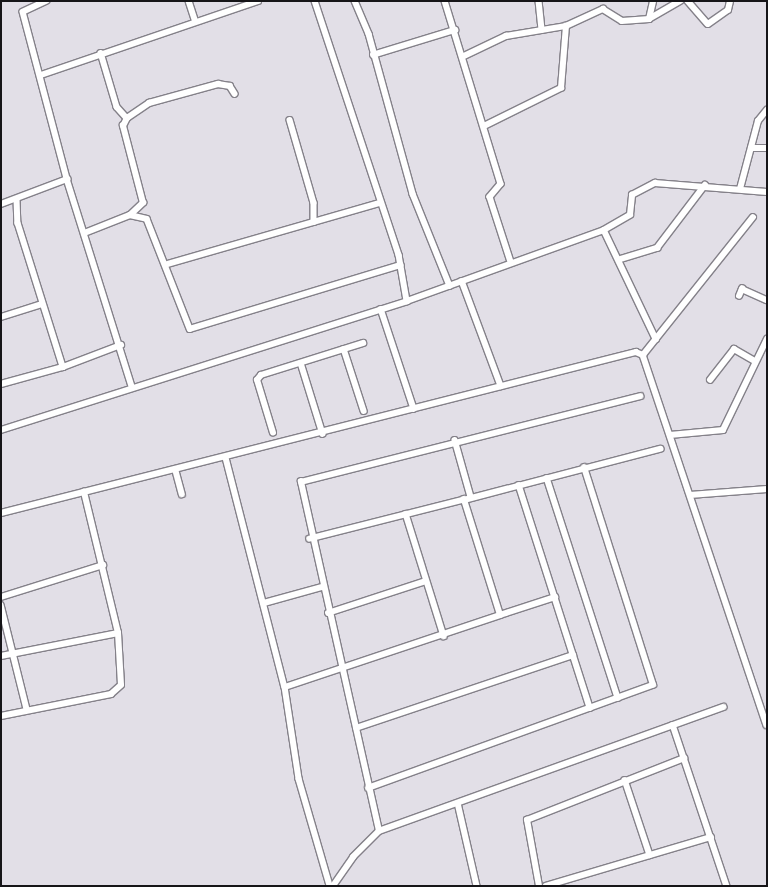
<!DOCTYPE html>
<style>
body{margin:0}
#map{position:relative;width:768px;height:887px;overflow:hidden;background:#e2dfe7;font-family:Figtree,sans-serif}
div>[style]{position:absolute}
.roads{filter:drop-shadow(1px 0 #848189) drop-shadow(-1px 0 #848189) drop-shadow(0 1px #848189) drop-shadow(0 -1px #848189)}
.minor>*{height:5.5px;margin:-2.75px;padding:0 2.75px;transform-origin:2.75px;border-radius:2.75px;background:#fff}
span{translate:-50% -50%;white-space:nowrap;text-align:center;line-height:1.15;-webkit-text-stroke:4px #e2dfe7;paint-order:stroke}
.frame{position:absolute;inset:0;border:2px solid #161518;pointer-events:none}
</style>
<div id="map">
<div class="roads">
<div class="minor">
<div style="left:47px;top:1px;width:26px;rotate:155deg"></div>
<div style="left:23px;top:12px;width:173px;rotate:75.2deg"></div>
<div style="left:67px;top:179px;width:217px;rotate:72.6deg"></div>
<div style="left:189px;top:1px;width:20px;rotate:72deg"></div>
<div style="left:315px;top:1px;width:268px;rotate:71.7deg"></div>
<div style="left:399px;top:255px;width:47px;rotate:80.1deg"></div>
<div style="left:355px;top:1px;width:36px;rotate:67deg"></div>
<div style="left:369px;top:34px;width:166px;rotate:74.6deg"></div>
<div style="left:413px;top:194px;width:99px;rotate:68.1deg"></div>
<div style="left:445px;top:1px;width:191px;rotate:73deg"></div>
<div style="left:501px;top:184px;width:17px;rotate:130deg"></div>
<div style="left:490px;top:197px;width:68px;rotate:72.1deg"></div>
<div style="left:539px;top:1px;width:29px;rotate:84deg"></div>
<div style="left:688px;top:1px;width:30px;rotate:49deg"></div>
<div style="left:708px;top:24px;width:24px;rotate:-35deg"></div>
<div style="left:728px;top:10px;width:9px;rotate:-77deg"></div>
<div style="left:649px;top:19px;width:18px;rotate:-77deg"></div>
<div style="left:101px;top:53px;width:56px;rotate:73.5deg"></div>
<div style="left:117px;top:107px;width:15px;rotate:48deg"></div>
<div style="left:373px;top:55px;width:86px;rotate:-17deg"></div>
<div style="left:464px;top:56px;width:47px;rotate:-25.5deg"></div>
<div style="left:506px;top:36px;width:61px;rotate:-9.5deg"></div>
<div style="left:566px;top:26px;width:41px;rotate:-24.7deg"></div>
<div style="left:603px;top:9px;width:22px;rotate:32deg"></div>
<div style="left:622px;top:21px;width:27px;rotate:-4deg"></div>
<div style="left:649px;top:19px;width:36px;rotate:-30deg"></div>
<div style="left:41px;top:75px;width:229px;rotate:-18.8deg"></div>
<div style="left:290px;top:120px;width:86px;rotate:73.9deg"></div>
<div style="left:314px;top:203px;width:19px;rotate:90deg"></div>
<div style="left:484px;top:126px;width:86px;rotate:-26.3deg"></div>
<div style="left:561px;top:88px;width:62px;rotate:-85.4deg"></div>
<div style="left:751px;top:148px;width:16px"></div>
<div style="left:740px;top:189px;width:70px;rotate:-75.2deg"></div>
<div style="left:758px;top:121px;width:14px;rotate:-51deg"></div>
<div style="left:17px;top:199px;width:24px;rotate:88deg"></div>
<div style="left:18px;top:223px;width:151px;rotate:72.6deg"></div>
<div style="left:63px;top:367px;width:62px;rotate:-20.8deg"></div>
<div style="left:1px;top:204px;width:71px;rotate:-20.7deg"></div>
<div style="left:130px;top:215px;width:18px;rotate:-43deg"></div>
<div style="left:143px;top:203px;width:80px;rotate:-104.6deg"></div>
<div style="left:123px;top:126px;width:9px;rotate:-63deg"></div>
<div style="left:127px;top:118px;width:27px;rotate:-34deg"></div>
<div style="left:149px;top:103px;width:72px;rotate:-15.4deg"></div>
<div style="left:218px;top:84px;width:12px;rotate:9deg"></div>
<div style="left:230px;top:86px;width:9px;rotate:58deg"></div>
<div style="left:604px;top:230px;width:30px;rotate:-30deg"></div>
<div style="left:630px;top:215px;width:20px;rotate:-84deg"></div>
<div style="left:632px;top:195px;width:26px;rotate:-28deg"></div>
<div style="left:655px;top:183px;width:112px;rotate:4.6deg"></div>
<div style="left:87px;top:232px;width:46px;rotate:-21.6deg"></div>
<div style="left:130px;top:215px;width:17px;rotate:13deg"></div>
<div style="left:147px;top:219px;width:118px;rotate:68.6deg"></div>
<div style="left:190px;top:329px;width:220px;rotate:-16.9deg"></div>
<div style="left:621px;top:259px;width:38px;rotate:-17deg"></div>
<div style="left:657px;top:248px;width:79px;rotate:-52.7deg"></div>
<div style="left:168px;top:264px;width:221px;rotate:-16.1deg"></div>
<div style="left:462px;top:281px;width:112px;rotate:69.6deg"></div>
<div style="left:739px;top:296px;width:8px;rotate:-67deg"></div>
<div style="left:742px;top:289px;width:27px;rotate:24deg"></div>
<div style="left:381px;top:309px;width:105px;rotate:71.7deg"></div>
<div style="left:1px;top:317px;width:43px;rotate:-17.6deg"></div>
<div style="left:344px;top:349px;width:65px;rotate:72.1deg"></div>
<div style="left:643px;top:355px;width:176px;rotate:-51.4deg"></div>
<div style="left:301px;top:363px;width:74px;rotate:72.8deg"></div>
<div style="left:710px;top:380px;width:39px;rotate:-52deg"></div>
<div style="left:734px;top:349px;width:24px;rotate:30deg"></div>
<div style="left:1px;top:384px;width:64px;rotate:-15.3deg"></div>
<div style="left:1px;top:430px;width:426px;rotate:-17.6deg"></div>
<div style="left:407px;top:301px;width:209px;rotate:-19.8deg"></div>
<div style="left:604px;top:230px;width:121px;rotate:64.5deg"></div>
<div style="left:273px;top:433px;width:55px;rotate:-106.8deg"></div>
<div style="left:257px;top:380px;width:6px;rotate:-51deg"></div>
<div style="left:261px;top:375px;width:107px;rotate:-17.4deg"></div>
<div style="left:670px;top:435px;width:53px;rotate:-5.4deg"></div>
<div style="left:723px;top:430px;width:101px;rotate:-64.2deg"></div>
<div style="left:455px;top:440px;width:59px;rotate:74.3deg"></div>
<div style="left:226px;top:458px;width:236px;rotate:75.6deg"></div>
<div style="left:285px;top:687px;width:93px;rotate:81.3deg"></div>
<div style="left:299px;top:779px;width:111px;rotate:73.8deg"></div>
<div style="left:176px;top:471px;width:24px;rotate:75deg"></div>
<div style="left:547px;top:478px;width:231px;rotate:72.1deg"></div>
<div style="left:519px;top:485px;width:234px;rotate:72.3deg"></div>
<div style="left:690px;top:495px;width:77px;rotate:-4.5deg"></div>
<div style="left:464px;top:500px;width:203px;rotate:-14.6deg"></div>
<div style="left:1px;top:513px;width:655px;rotate:-14.23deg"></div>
<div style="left:636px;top:352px;width:8px;rotate:23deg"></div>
<div style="left:643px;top:355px;width:390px;rotate:71.5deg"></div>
<div style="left:406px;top:514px;width:128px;rotate:72.7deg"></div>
<div style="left:1px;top:597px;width:107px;rotate:-17.4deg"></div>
<div style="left:264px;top:603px;width:60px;rotate:-15.4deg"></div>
<div style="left:1px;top:605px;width:107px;rotate:76deg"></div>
<div style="left:328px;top:613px;width:103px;rotate:-18.1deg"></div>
<div style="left:500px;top:615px;width:58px;rotate:-18.1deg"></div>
<div style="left:1px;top:656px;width:119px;rotate:-11.1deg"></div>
<div style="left:285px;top:687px;width:227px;rotate:-18.5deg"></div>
<div style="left:500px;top:615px;width:121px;rotate:-107.4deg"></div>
<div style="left:464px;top:500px;width:159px;rotate:165.8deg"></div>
<div style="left:1px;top:716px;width:112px;rotate:-11.3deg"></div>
<div style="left:111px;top:694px;width:13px;rotate:-42deg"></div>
<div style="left:121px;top:685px;width:52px;rotate:-93.3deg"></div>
<div style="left:118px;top:633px;width:145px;rotate:-103.6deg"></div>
<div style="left:673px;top:725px;width:170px;rotate:71.5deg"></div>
<div style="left:356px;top:728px;width:229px;rotate:-18.6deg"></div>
<div style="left:625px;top:780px;width:79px;rotate:71.6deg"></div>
<div style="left:368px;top:788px;width:303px;rotate:-19.9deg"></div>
<div style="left:653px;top:685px;width:228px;rotate:-107.6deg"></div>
<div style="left:458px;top:803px;width:85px;rotate:77.1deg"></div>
<div style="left:379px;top:831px;width:358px;rotate:-102.6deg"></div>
<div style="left:301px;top:482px;width:350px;rotate:-14.2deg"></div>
<div style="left:333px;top:886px;width:35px;rotate:-55deg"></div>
<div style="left:353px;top:857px;width:37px;rotate:-45deg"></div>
<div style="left:379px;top:831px;width:366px;rotate:-19.8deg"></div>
<div style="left:539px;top:886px;width:67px;rotate:-100.3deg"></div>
<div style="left:527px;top:820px;width:169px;rotate:-21.5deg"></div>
<div style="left:546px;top:886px;width:172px;rotate:-16.5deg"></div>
</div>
</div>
<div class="frame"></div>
</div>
